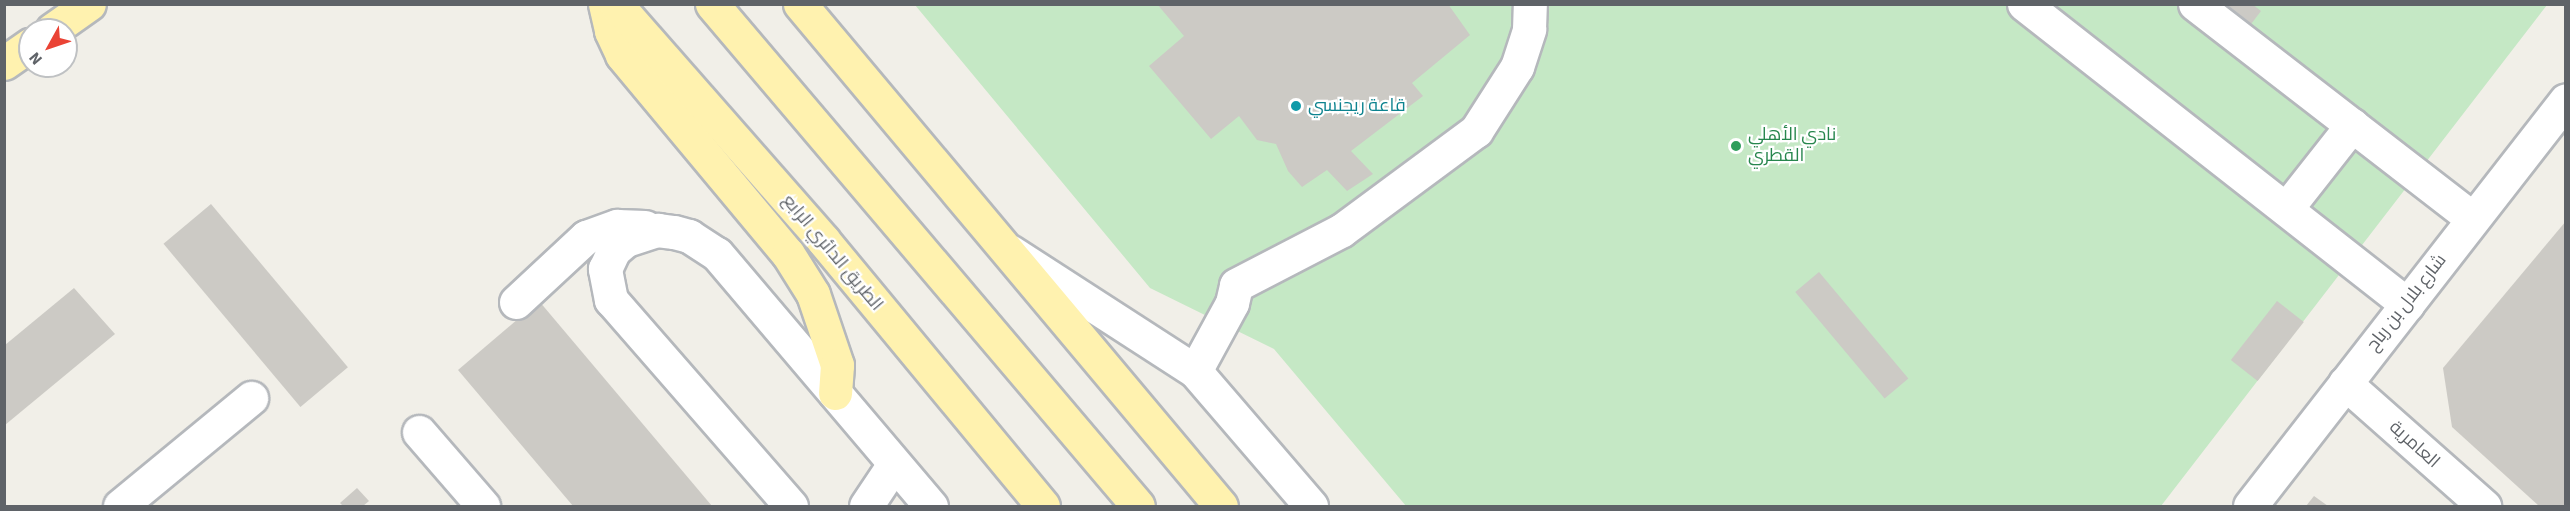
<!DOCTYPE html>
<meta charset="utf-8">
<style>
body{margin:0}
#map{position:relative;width:2570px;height:511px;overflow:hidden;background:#f1efe8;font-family:"Source Sans 3",Cairo,sans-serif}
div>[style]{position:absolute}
.green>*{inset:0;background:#c5e8c5}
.building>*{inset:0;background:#cccac5;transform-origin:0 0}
.roads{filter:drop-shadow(2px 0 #b5b8bc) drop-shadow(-2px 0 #b5b8bc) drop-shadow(0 2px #b5b8bc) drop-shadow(0 -2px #b5b8bc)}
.minor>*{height:33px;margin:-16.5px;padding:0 16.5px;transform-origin:16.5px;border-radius:16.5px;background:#fff}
.major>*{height:33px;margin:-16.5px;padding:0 16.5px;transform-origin:16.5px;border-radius:16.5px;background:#fff2af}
.dots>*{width:16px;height:16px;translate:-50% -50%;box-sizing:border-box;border:3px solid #fff;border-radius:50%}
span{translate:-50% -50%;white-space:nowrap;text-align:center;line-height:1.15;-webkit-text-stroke:4.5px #fff;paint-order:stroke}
.culture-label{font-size:18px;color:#0d838f}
.left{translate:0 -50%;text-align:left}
.leisure-label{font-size:18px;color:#27864d}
.street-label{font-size:18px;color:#5f6368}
.frame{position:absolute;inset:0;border:6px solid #5f6368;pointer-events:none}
.north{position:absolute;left:18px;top:18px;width:60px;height:60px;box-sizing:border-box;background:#fff;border:2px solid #bfc1c3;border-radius:50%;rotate:230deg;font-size:16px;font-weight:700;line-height:24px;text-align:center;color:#5f6368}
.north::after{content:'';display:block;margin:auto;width:21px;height:27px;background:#ea4335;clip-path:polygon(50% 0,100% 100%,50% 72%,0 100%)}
</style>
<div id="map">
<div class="green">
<div style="clip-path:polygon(915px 5px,2547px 5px,2161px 506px,1406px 506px,1274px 349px,1150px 288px)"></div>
</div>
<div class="building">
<div style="clip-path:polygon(1157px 4px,1448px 4px,1470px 35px,1412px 83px,1423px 96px,1351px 151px,1373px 174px,1347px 191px,1327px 170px,1302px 187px,1288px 171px,1276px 144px,1257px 140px,1239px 116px,1211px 139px,1149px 66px,1184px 36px)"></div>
<div style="clip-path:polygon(2202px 4px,2252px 4px,2261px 11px,2242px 36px)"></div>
<div style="left:211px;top:204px;width:213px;height:62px;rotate:50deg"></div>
<div style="clip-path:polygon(2566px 221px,2566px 506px,2539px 506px,2452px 427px,2443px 368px)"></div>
<div style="left:1819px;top:272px;width:139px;height:31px;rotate:50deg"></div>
<div style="clip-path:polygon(74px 288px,115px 334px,5px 425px,5px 345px)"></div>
<div style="clip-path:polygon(539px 301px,712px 506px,573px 506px,458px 370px)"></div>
<div style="left:2277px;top:301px;width:34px;height:75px;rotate:38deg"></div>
<div style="clip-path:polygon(357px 488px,369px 501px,363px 506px,343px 506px,340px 503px)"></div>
<div style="clip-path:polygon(2314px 496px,2328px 506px,2306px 506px)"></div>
</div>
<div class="roads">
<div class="minor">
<div style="left:2024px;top:4px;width:487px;rotate:38.1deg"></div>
<div style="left:2195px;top:4px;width:351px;rotate:37.7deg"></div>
<div style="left:2286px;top:209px;width:107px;rotate:-51.8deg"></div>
<div style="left:1011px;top:252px;width:219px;rotate:32.9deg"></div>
<div style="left:1195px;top:371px;width:178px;rotate:49.3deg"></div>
<div style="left:516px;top:302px;width:96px;rotate:-42.9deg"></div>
<div style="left:586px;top:237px;width:33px;rotate:-20deg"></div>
<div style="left:617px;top:226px;width:28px;rotate:2deg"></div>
<div style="left:1195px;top:371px;width:77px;rotate:-61.4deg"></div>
<div style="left:1232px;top:303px;width:18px;rotate:-77deg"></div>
<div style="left:1236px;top:285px;width:119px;rotate:-27.4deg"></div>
<div style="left:1342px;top:230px;width:167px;rotate:-36.5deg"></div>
<div style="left:1476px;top:131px;width:76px;rotate:-57.4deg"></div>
<div style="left:1517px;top:67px;width:40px;rotate:-72deg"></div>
<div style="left:1529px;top:29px;width:25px;rotate:-88deg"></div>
<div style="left:2345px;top:383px;width:186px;rotate:41.5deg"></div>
<div style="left:419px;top:432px;width:98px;rotate:49.1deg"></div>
<div style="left:120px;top:506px;width:170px;rotate:-39.5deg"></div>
<div style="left:791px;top:506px;width:274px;rotate:-131.1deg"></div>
<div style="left:611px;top:300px;width:32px;rotate:-101deg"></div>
<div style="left:605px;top:269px;width:21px;rotate:-65deg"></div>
<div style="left:614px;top:250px;width:16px;rotate:-40deg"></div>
<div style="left:626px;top:240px;width:33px;rotate:-18deg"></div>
<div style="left:657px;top:230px;width:17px;rotate:7deg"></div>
<div style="left:674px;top:232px;width:16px;rotate:15deg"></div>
<div style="left:689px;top:236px;width:33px;rotate:33deg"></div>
<div style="left:717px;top:254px;width:331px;rotate:49.7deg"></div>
<div style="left:866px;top:506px;width:50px;rotate:-56.3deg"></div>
<div style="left:2250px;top:506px;width:514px;rotate:-52.11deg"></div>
</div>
<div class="major">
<div style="left:605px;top:4px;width:28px;rotate:77deg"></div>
<div style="left:611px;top:31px;width:26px;rotate:65deg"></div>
<div style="left:622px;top:55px;width:259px;rotate:50.2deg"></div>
<div style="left:788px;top:254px;width:47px;rotate:58deg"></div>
<div style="left:813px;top:294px;width:75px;rotate:71.3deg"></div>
<div style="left:837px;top:365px;width:28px;rotate:94deg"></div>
<div style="left:616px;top:4px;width:314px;rotate:48.7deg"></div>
<div style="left:823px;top:240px;width:345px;rotate:50.4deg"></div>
<div style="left:712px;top:4px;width:658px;rotate:49.68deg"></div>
<div style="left:800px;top:4px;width:655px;rotate:50.02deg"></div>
<div style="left:52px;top:30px;width:45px;rotate:-35.1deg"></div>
<div style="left:4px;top:63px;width:32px;rotate:-35deg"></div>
</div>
</div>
<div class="dots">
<div style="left:1296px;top:106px;background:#0f9aa8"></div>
<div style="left:1736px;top:146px;background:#2e9e5b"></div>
</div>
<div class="culture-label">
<span class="left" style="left:1308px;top:106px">قاعة ريجنسي</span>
</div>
<div class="leisure-label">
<span class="left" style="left:1748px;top:146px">نادي الأهلي<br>القطري</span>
</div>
<div class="street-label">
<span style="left:832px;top:253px;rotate:50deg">الطريق الدائري الرابع</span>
<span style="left:2407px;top:303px;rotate:-52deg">شارع بلال بن رباح</span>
<span style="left:2414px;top:445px;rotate:42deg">العامرية</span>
</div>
<div class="frame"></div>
<div class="north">N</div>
</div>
